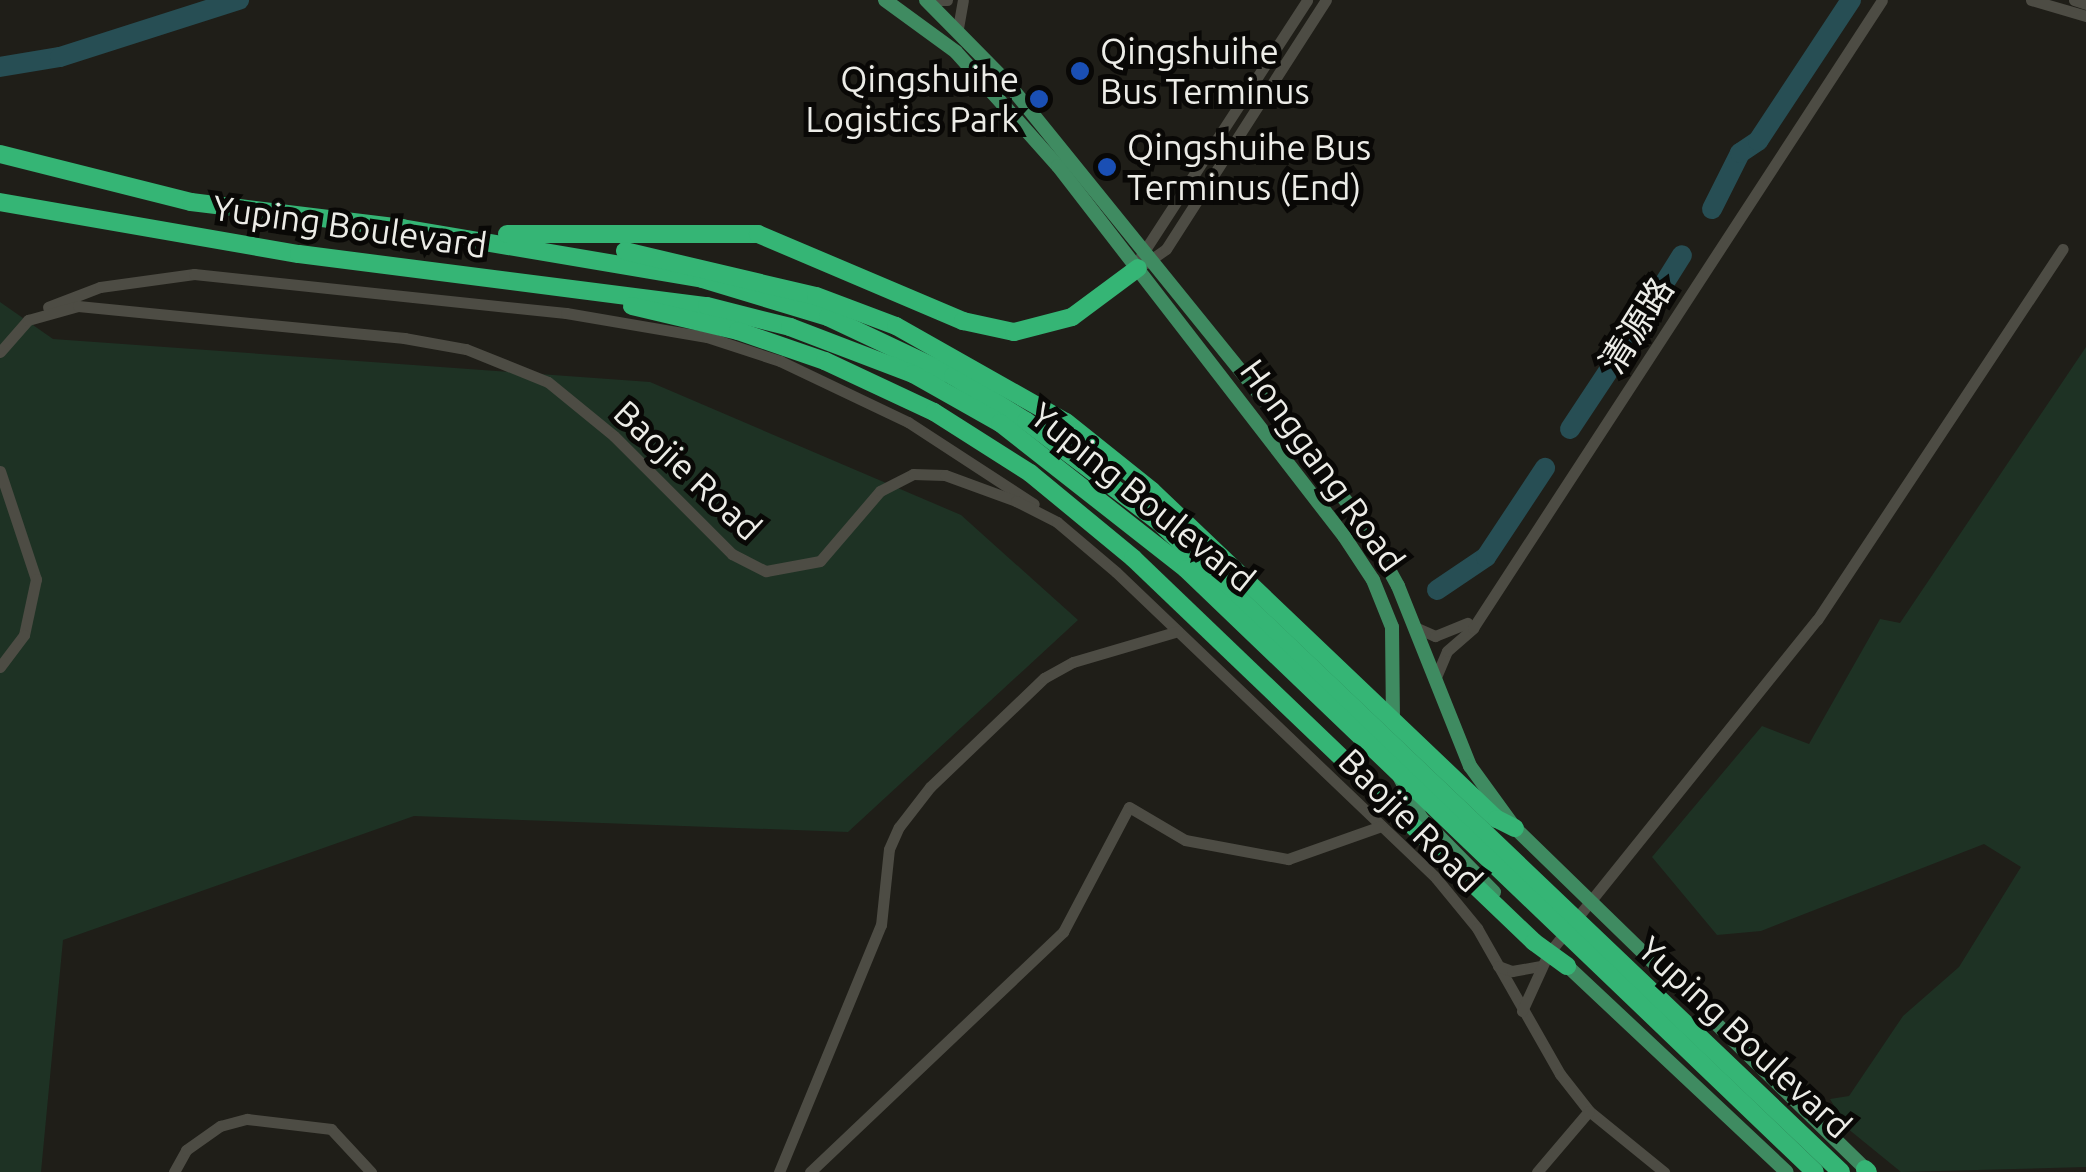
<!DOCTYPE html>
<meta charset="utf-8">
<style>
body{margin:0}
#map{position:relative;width:2086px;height:1172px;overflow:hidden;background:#1f1e18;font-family:Ubuntu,"Noto Sans SC",sans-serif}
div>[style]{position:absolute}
.green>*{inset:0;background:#1e3224}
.river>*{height:20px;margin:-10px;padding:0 10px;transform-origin:10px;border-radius:10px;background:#274e54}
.minor>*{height:11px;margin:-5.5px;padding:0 5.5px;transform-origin:5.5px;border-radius:5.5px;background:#4d4c44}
.major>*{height:14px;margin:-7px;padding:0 7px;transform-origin:7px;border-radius:7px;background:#3f8b61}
.highway>*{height:18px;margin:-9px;padding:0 9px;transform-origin:9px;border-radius:9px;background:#35b575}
.dots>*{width:28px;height:28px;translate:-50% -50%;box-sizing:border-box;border:5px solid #090806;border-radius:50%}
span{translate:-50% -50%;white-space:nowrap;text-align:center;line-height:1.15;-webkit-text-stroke:10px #090806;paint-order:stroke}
.poi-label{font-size:35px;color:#ecece7}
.left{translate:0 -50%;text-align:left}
.right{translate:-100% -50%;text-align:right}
.street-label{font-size:35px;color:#ecece7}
</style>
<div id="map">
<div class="green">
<div style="clip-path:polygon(0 302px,53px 339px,650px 382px,961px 515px,1078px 620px,848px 832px,414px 816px,63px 940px,41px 1172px,0 1172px)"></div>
<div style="clip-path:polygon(2086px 347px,2086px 1167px,1901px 1172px,1847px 1128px,1830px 1099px,1849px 1096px,1903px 1016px,1959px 967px,2021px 867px,1984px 844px,1761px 931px,1717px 935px,1652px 857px,1762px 726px,1809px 744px,1880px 619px,1900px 623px)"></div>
</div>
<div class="river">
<div style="left:0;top:67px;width:61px;rotate:-9.5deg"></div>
<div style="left:60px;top:57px;width:188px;rotate:-17.7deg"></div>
<div style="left:1712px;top:209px;width:63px;rotate:-63.4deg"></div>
<div style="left:1740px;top:153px;width:22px;rotate:-34deg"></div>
<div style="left:1758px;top:141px;width:169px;rotate:-56.6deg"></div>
<div style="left:1570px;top:429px;width:85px;rotate:-56.5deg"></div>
<div style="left:1617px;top:358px;width:40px;rotate:-69deg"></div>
<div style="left:1631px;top:321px;width:24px;rotate:-38deg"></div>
<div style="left:1650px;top:306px;width:60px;rotate:-57.9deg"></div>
<div style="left:1437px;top:590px;width:59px;rotate:-34deg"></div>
<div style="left:1486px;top:557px;width:107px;rotate:-56.5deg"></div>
</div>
<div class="minor">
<div style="left:931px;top:0;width:16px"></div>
<div style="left:2031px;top:0;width:57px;rotate:16.2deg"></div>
<div style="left:2074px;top:0;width:13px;rotate:18deg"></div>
<div style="left:958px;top:28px;width:28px;rotate:-80deg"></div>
<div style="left:1141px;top:256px;width:305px;rotate:-57deg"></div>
<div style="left:1146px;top:263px;width:24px;rotate:-35deg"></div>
<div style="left:1166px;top:249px;width:296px;rotate:-57.3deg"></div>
<div style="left:48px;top:307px;width:56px;rotate:-21deg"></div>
<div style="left:100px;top:287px;width:95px;rotate:-7.9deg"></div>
<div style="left:194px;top:274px;width:374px;rotate:6deg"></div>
<div style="left:566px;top:313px;width:143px;rotate:9.7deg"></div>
<div style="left:707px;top:337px;width:77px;rotate:18.2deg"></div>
<div style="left:780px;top:361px;width:142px;rotate:25.5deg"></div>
<div style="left:908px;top:422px;width:150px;rotate:33.1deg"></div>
<div style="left:0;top:352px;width:43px;rotate:-48.8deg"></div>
<div style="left:28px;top:320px;width:52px;rotate:-15.6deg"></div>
<div style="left:78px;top:306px;width:328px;rotate:5.6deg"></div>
<div style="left:404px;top:338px;width:63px;rotate:10.1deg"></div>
<div style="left:466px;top:349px;width:88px;rotate:21.9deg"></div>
<div style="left:548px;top:382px;width:85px;rotate:39.3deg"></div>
<div style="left:614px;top:436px;width:167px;rotate:45deg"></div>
<div style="left:732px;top:554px;width:38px;rotate:27deg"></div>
<div style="left:766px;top:571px;width:55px;rotate:-10.5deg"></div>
<div style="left:820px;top:561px;width:92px;rotate:-49.4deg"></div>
<div style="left:880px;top:491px;width:37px;rotate:-27deg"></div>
<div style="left:913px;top:474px;width:32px;rotate:2deg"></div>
<div style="left:945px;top:475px;width:76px;rotate:20.1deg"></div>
<div style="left:1016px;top:501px;width:46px;rotate:27.1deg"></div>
<div style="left:1057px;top:522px;width:77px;rotate:40.3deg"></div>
<div style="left:1116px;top:572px;width:443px;rotate:43.7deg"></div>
<div style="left:1436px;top:878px;width:65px;rotate:50.6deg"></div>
<div style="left:1477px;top:928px;width:168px;rotate:60.4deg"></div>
<div style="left:1560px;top:1074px;width:47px;rotate:51.9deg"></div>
<div style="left:1589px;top:1111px;width:97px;rotate:39.1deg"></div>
<div style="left:0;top:471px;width:114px;rotate:71.6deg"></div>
<div style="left:36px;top:579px;width:57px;rotate:102.1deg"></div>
<div style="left:24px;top:635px;width:40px;rotate:127deg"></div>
<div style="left:1417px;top:628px;width:20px;rotate:24deg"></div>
<div style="left:1435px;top:636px;width:35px;rotate:-22deg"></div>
<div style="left:1436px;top:677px;width:28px;rotate:-67deg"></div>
<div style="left:1447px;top:651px;width:35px;rotate:-41deg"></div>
<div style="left:1473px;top:628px;width:749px;rotate:-56.92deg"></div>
<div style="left:1498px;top:966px;width:15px;rotate:20deg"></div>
<div style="left:1512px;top:971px;width:28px;rotate:-10deg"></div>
<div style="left:1522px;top:1011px;width:63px;rotate:-65.5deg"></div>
<div style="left:1548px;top:954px;width:429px;rotate:-51.2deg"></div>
<div style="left:1817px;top:620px;width:445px;rotate:-56.5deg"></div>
<div style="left:174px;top:1172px;width:25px;rotate:-61deg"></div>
<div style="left:186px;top:1150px;width:42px;rotate:-35.2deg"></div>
<div style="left:220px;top:1126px;width:28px;rotate:-15deg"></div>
<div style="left:247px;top:1119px;width:85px;rotate:6.8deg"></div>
<div style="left:331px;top:1129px;width:59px;rotate:47.1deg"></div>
<div style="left:779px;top:1172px;width:267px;rotate:-67.6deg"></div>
<div style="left:881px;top:925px;width:76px;rotate:-84deg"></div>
<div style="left:889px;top:849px;width:24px;rotate:-66deg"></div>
<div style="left:899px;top:827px;width:51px;rotate:-52.2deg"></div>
<div style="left:930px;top:787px;width:158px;rotate:-43.7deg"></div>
<div style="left:1044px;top:678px;width:33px;rotate:-29deg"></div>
<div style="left:1073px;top:662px;width:109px;rotate:-16.4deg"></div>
<div style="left:810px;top:1172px;width:349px;rotate:-43.5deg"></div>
<div style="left:1063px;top:932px;width:141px;rotate:-62.2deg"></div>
<div style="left:1129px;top:807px;width:65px;rotate:30.5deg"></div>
<div style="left:1185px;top:840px;width:105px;rotate:10.5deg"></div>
<div style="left:1288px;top:859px;width:99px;rotate:-19.5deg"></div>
<div style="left:1537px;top:1172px;width:80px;rotate:-49.6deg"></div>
</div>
<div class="major">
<div style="left:885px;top:0;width:88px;rotate:36.2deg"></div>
<div style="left:956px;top:52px;width:153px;rotate:48.2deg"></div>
<div style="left:1058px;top:166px;width:468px;rotate:52.3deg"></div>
<div style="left:1344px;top:536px;width:53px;rotate:56.6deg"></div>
<div style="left:1373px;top:580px;width:51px;rotate:68deg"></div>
<div style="left:1392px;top:627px;width:96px;rotate:89.4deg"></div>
<div style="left:926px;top:0;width:114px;rotate:45.4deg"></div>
<div style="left:1006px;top:81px;width:567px;rotate:51.01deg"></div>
<div style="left:1363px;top:522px;width:73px;rotate:61.3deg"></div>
<div style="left:1398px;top:586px;width:194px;rotate:68.2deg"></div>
<div style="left:1470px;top:766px;width:77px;rotate:54deg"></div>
<div style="left:1515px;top:828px;width:494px;rotate:44.2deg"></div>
<div style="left:1398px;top:774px;width:50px;rotate:62.4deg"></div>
<div style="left:1421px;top:818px;width:104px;rotate:45.4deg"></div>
<div style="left:1562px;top:961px;width:308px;rotate:43.2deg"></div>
</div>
<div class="highway">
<div style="left:0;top:154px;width:197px;rotate:14.1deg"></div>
<div style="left:191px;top:202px;width:213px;rotate:7deg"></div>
<div style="left:402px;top:228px;width:304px;rotate:9.6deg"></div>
<div style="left:702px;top:279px;width:132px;rotate:16.8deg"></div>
<div style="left:828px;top:317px;width:138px;rotate:25.3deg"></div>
<div style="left:953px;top:376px;width:86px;rotate:31.7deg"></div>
<div style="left:1026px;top:421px;width:167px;rotate:37.2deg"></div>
<div style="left:1159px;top:522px;width:942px;rotate:43.62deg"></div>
<div style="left:0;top:202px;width:303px;rotate:9.9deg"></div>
<div style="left:299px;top:254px;width:411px;rotate:7.3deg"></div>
<div style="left:707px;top:306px;width:86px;rotate:14.2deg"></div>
<div style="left:790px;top:327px;width:132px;rotate:20.9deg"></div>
<div style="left:913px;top:374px;width:100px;rotate:29.4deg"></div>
<div style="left:1000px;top:423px;width:236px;rotate:38.1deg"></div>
<div style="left:1186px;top:569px;width:871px;rotate:43.79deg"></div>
<div style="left:507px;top:234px;width:251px"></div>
<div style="left:758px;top:234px;width:223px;rotate:23deg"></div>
<div style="left:963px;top:321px;width:52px;rotate:12.2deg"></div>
<div style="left:1014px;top:332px;width:60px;rotate:-14.5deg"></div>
<div style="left:1072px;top:317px;width:82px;rotate:-36.6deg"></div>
<div style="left:625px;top:251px;width:196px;rotate:13.3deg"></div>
<div style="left:816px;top:296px;width:85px;rotate:20.6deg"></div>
<div style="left:896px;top:326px;width:195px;rotate:29.5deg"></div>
<div style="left:1066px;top:422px;width:110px;rotate:38.7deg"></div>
<div style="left:1152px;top:491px;width:476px;rotate:43.6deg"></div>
<div style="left:1497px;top:819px;width:20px;rotate:27deg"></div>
<div style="left:632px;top:306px;width:109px;rotate:13.3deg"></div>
<div style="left:738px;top:331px;width:92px;rotate:19deg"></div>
<div style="left:825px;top:361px;width:120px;rotate:25.1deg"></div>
<div style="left:934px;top:412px;width:114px;rotate:32.4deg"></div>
<div style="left:1030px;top:473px;width:134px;rotate:39.5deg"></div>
<div style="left:1133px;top:558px;width:555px;rotate:43.76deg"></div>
<div style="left:1534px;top:942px;width:41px;rotate:36deg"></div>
<div style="left:1865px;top:1169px;width:4px;rotate:45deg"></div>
</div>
<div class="dots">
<div style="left:1080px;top:71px;background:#1a4fb4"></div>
<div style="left:1039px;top:99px;background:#1a4fb4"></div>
<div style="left:1107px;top:167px;background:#1a4fb4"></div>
</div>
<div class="poi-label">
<span class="left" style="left:1100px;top:71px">Qingshuihe<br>Bus Terminus</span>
<span class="right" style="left:1019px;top:99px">Qingshuihe<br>Logistics Park</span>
<span class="left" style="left:1127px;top:167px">Qingshuihe Bus<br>Terminus (End)</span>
</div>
<div class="street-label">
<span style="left:350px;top:226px;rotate:8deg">Yuping Boulevard</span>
<span style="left:1636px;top:325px;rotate:-58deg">清源路</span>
<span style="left:1323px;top:465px;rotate:54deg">Honggang Road</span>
<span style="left:688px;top:470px;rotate:43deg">Baojie Road</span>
<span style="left:1143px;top:497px;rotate:39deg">Yuping Boulevard</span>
<span style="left:1411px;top:820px;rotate:45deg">Baojie Road</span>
<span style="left:1745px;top:1037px;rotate:43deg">Yuping Boulevard</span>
</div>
</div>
